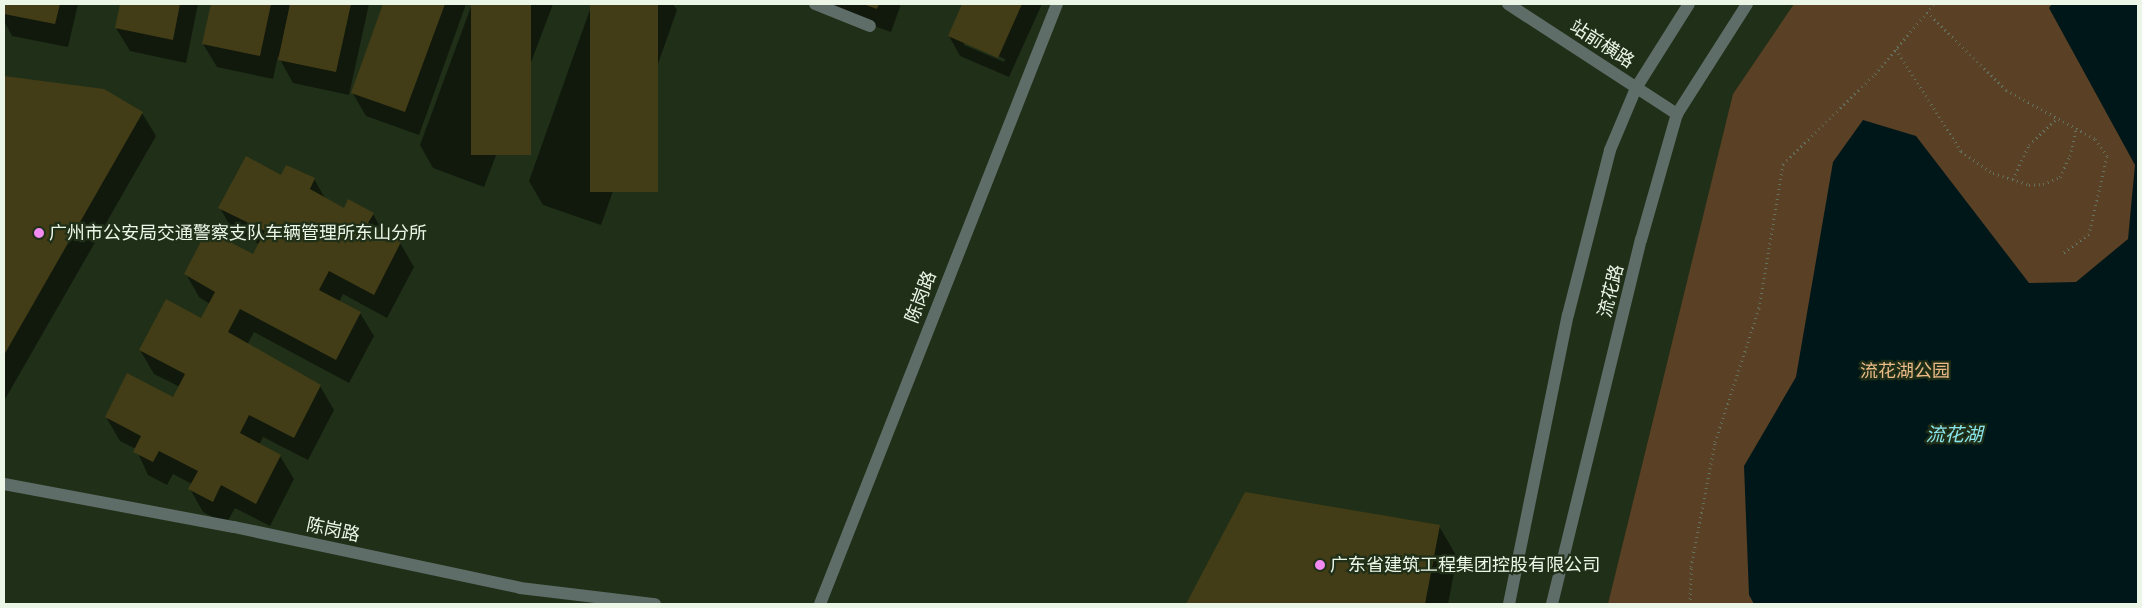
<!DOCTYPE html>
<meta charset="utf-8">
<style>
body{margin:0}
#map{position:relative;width:2142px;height:608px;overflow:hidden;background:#202f18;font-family:Figtree,"Noto Sans SC",sans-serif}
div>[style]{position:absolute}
.green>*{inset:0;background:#5a4024}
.water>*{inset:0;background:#001719}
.shadow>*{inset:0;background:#0007}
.building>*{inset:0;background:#423d16;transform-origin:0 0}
.path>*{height:3px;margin-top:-1.5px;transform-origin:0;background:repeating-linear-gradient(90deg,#64715d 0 1px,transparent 0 5px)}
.minor>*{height:12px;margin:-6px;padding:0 6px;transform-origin:6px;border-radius:6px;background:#5e6d67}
.tertiary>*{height:12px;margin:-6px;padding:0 6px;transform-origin:6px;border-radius:6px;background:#5e6d67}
.dots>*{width:14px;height:14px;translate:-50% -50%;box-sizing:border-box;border:2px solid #202f18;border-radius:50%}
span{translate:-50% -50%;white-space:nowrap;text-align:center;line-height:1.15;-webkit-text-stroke:4.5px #202f18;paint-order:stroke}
.street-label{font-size:18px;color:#ecf6e7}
.poi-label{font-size:18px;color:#ecf6e7}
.left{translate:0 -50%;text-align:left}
.park-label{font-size:18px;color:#eaba87}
.water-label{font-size:19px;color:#8ae5eb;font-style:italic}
.frame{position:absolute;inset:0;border:5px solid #ecf6e7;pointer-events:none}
</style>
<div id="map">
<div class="green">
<div style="clip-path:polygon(1794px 4px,2138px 4px,2138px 604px,1608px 604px,1733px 94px)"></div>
</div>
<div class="water">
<div style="clip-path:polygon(2052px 4px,2138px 4px,2138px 604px,1754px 604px,1749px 595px,1744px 466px,1796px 377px,1833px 162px,1863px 120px,1916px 136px,2029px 283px,2076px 282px,2128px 239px,2135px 165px,2049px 8px)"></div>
</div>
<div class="shadow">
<div style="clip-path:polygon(4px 4px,78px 4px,68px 47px,12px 36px,4px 21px)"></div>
<div style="clip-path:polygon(121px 4px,198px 4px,186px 63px,130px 51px,116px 28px)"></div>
<div style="clip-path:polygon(212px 4px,289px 4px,290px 11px,292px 4px,369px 4px,349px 95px,293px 83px,278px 56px,273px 79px,217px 67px,203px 44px)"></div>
<div style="clip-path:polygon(384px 4px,466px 4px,419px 135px,366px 116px,352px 92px)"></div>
<div style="clip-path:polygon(472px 4px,553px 4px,484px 187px,433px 168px,420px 145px)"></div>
<div style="clip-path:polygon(592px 4px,673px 4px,677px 10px,601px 225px,543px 205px,529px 181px)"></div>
<div style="clip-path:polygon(824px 4px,901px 4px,891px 32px,827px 9px)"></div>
<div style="clip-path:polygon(evenodd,963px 4px,1042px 4px,1009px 77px,960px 56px,949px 36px,963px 4px,964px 42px,1005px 59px,1004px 62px,964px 45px,964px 42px)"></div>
<div style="clip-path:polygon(4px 77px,103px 90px,142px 113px,156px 136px,4px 401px)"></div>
<div style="clip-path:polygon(282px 177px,314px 179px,326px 200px,344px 210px,373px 214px,384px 234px,400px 243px,414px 267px,387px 318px,343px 294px,339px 302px,360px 313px,374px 336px,349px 383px,254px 332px,247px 345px,320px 386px,334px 410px,308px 460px,263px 437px,259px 445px,280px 456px,294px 479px,270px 526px,235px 508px,226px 524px,203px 512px,190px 489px,192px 484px,173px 474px,167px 485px,148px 475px,136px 449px,120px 441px,106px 417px,174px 399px,180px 387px,154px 374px,140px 350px,202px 320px,210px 304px,199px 297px,186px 274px,253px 256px,259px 244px,233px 231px,220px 208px)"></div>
<div style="clip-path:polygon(1245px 493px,1439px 526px,1457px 557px,1448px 604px,1188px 604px)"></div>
</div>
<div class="building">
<div style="clip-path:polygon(4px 4px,60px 4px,55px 24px,4px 14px)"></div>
<div style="clip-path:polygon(120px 4px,180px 4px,173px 40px,115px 28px)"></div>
<div style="clip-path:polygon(211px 4px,271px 4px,260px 56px,202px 44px)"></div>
<div style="clip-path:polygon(290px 4px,351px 4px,336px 72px,278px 60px)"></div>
<div style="clip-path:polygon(383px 4px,445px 4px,405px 112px,351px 93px)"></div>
<div style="left:471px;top:4px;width:60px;height:151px"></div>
<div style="left:590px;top:4px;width:68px;height:188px"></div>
<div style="clip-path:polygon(863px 4px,879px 4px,877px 9px)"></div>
<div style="clip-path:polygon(962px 4px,1022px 4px,998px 58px,948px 36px)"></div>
<div style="clip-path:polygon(4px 76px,104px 89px,143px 112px,4px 355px)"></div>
<div style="clip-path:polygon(246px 156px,281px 175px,286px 165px,315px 178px,310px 189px,344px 208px,348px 199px,374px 213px,368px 223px,401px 242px,374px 295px,329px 271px,319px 290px,361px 312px,336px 360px,240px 309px,228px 332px,321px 385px,294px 438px,249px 415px,240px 433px,281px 455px,256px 504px,221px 485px,213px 502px,188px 489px,198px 471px,159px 451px,153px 462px,133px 452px,141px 436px,105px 417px,127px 373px,173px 397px,185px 374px,139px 350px,166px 299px,201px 318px,215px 292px,184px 274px,207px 230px,253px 254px,265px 231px,218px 208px)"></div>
<div style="clip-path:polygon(1245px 492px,1440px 525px,1425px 604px,1186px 604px)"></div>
</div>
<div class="path">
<div style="left:1927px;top:12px;width:111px;rotate:44.6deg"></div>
<div style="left:2006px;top:90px;width:102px;rotate:28.8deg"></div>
<div style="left:2095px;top:139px;width:21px;rotate:55deg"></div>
<div style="left:2107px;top:156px;width:80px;rotate:103deg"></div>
<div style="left:2089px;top:234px;width:34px;rotate:144deg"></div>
<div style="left:1896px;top:49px;width:121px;rotate:57.5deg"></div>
<div style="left:1961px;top:151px;width:39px;rotate:35deg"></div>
<div style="left:1993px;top:173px;width:38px;rotate:18deg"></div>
<div style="left:2029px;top:185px;width:14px;rotate:-4deg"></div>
<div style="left:2043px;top:184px;width:18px;rotate:-22deg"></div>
<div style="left:2060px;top:177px;width:23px;rotate:-65deg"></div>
<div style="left:2070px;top:156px;width:27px;rotate:-77deg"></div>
<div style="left:2013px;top:179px;width:38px;rotate:-65deg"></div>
<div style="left:2029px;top:145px;width:37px;rotate:-44deg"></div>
<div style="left:1690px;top:604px;width:37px;rotate:-88deg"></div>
<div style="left:1691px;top:567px;width:127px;rotate:-79.1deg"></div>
<div style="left:1715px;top:442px;width:141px;rotate:-71.8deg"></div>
<div style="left:1759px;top:308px;width:146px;rotate:-80.5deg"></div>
<div style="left:1783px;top:164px;width:129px;rotate:-44.4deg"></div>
<div style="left:1875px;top:74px;width:92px;rotate:-49.9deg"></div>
</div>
<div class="minor">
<div style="left:815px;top:4px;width:59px;rotate:21.8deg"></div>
</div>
<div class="tertiary">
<div style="left:1508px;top:4px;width:202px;rotate:33.1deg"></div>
<div style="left:4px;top:484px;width:234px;rotate:10.6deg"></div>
<div style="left:234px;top:527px;width:292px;rotate:12deg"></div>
<div style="left:520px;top:588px;width:136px;rotate:6.8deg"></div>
<div style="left:820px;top:604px;width:645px;rotate:-68.45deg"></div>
<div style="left:1509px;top:604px;width:295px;rotate:-78.5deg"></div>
<div style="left:1568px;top:315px;width:170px;rotate:-75.7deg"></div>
<div style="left:1610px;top:150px;width:67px;rotate:-67.2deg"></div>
<div style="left:1636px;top:88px;width:99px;rotate:-57.8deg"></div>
<div style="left:1552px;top:604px;width:375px;rotate:-76.3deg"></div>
<div style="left:1641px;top:240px;width:131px;rotate:-74.1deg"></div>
<div style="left:1677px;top:114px;width:130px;rotate:-57.5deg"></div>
</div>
<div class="dots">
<div style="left:39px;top:233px;background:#f38af2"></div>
<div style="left:1320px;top:565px;background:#f38af2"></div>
</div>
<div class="street-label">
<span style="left:1602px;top:44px;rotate:33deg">站前横路</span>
<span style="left:1611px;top:291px;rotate:-76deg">流花路</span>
<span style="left:921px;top:297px;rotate:-69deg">陈岗路</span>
<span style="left:333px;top:530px;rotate:12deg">陈岗路</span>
</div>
<div class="poi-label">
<span class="left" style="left:49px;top:233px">广州市公安局交通警察支队车辆管理所东山分所</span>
<span class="left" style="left:1330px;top:565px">广东省建筑工程集团控股有限公司</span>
</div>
<div class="park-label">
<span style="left:1905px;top:371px">流花湖公园</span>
</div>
<div class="water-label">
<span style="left:1954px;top:435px">流花湖</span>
</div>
<div class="frame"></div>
</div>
